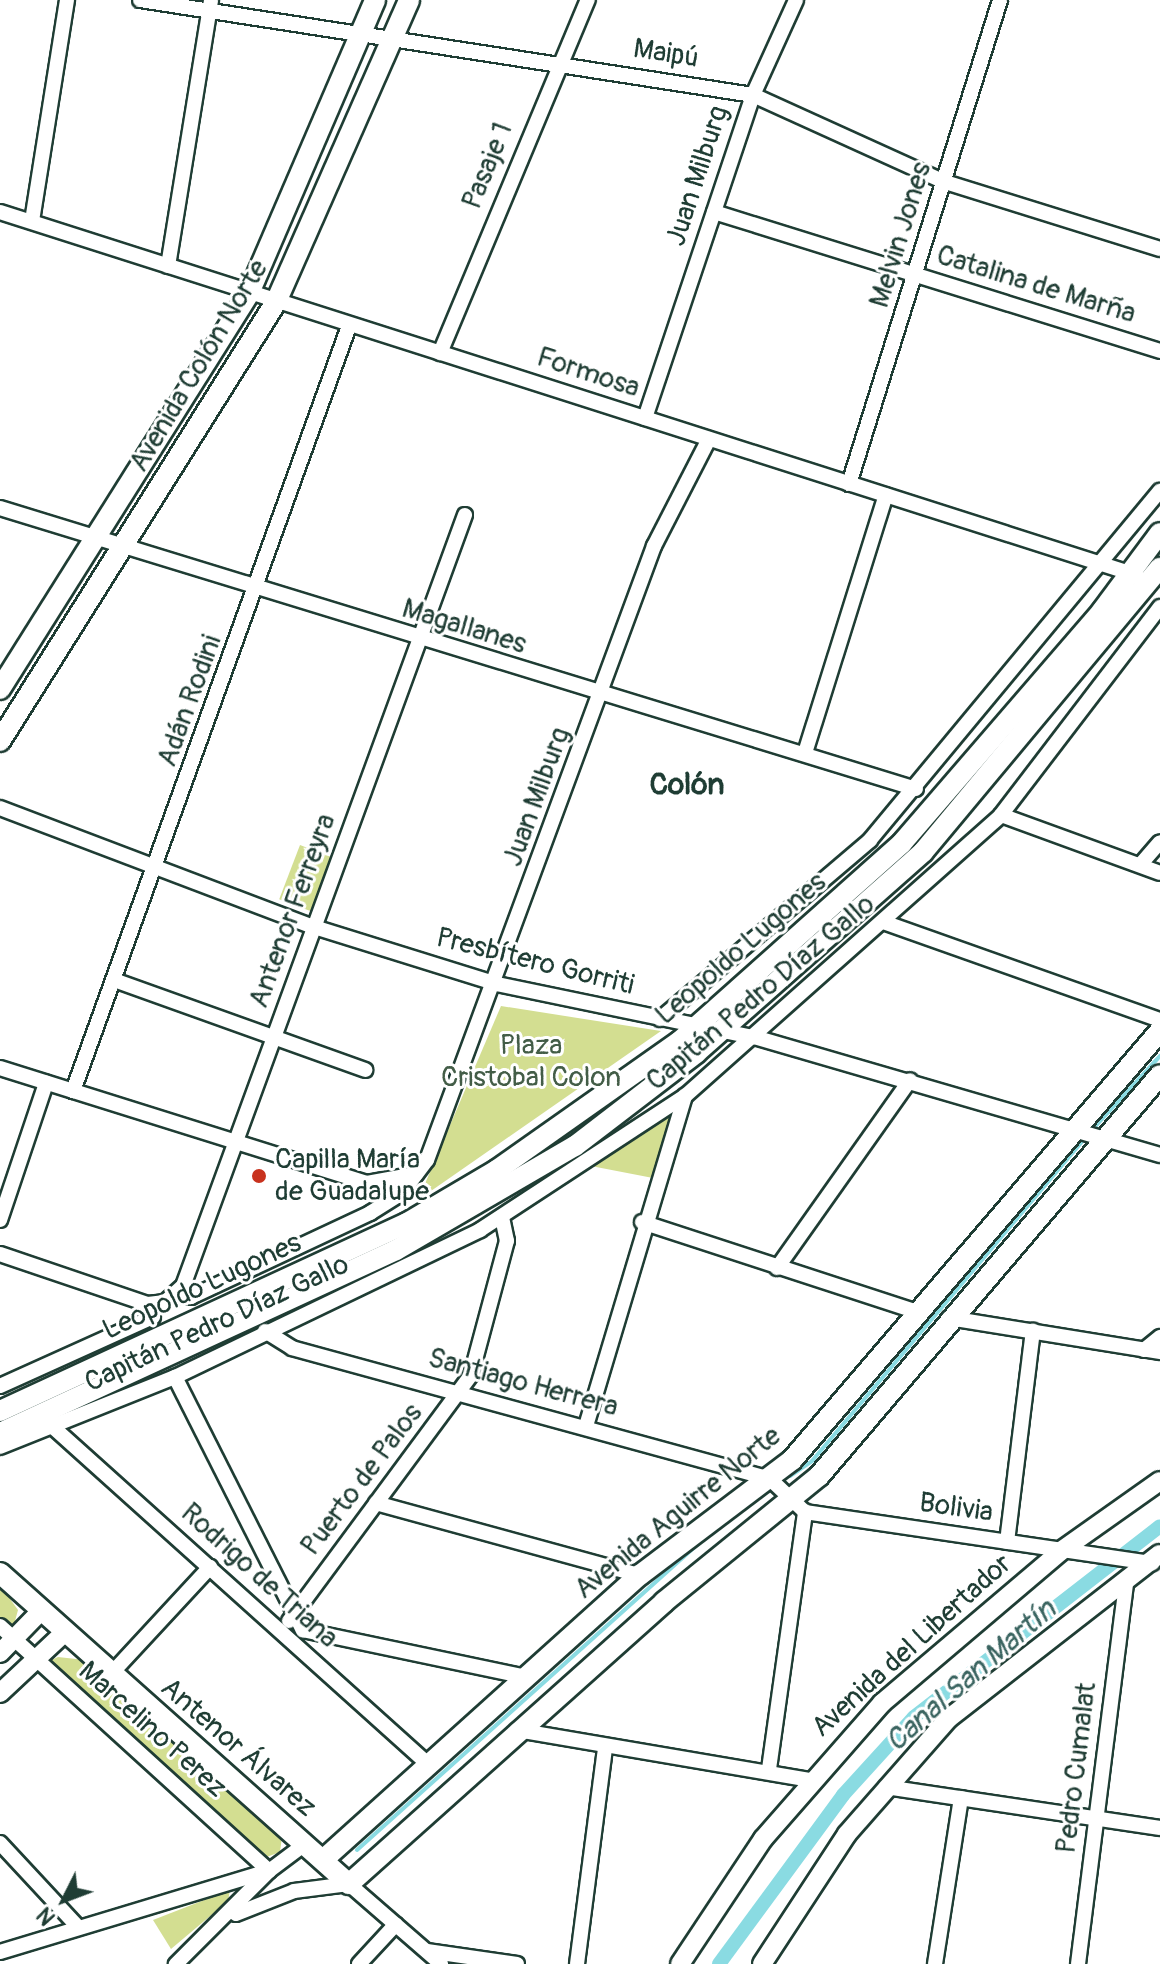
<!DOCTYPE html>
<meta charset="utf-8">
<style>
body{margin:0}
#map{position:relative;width:1160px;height:1964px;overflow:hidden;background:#fff;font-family:Pangolin,sans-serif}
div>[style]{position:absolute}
.green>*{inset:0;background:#d3de91;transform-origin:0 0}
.stream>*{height:4px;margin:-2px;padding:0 2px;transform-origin:2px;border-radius:2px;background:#8adbe2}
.canal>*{height:14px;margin:-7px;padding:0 7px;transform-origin:7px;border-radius:7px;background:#8adbe2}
.roads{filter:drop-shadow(2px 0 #1f3d34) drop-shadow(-2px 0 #1f3d34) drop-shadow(0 2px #1f3d34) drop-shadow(0 -2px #1f3d34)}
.minor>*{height:14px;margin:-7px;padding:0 7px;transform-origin:7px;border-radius:7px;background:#fff}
.tertiary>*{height:18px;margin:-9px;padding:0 9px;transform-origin:9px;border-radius:9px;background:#fff}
.secondary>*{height:20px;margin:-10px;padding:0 10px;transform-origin:10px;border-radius:10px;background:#fff}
.dots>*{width:22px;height:22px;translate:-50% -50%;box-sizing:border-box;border:4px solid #fff;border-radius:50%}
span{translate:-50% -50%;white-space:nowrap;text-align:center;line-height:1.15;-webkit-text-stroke:6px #fff;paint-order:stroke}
.street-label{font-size:28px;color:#1f3d34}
.park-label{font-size:28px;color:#435d47}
.poi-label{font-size:28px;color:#1f3d34}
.left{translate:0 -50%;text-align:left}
.neighbourhood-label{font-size:30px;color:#1f3d34;font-weight:700}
.water-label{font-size:30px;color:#3a6460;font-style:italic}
.north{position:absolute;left:24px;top:1860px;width:80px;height:80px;-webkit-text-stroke:6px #fff;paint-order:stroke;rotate:228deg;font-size:22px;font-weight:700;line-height:32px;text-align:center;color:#1f3d34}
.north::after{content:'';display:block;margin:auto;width:28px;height:36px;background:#1f3d34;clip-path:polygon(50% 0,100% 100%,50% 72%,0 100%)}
</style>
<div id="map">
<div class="green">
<div style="left:300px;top:845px;width:34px;height:58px;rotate:21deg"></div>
<div style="clip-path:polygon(501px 1006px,661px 1031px,418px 1200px)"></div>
<div style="clip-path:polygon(674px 1111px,653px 1178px,591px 1166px)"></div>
<div style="clip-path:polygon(0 1585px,18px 1610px,12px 1632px,0 1621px)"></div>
<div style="clip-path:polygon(58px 1657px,85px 1660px,282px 1837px,280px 1852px,264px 1858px,45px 1663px)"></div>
<div style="clip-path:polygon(230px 1890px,228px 1901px,171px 1949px,153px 1920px)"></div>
</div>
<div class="stream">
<div style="left:1091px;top:1131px;width:102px;rotate:-47.4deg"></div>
<div style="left:790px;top:1476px;width:27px;rotate:-34deg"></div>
<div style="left:812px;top:1461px;width:423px;rotate:-49.8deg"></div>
<div style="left:357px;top:1850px;width:466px;rotate:-41.9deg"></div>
</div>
<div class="canal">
<div style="left:719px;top:1964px;width:210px;rotate:-53.7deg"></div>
<div style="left:843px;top:1795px;width:105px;rotate:-47.7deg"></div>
<div style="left:914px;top:1717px;width:311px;rotate:-37.8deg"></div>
</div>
<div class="roads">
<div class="minor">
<div style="left:140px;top:0;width:620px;rotate:8.81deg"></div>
<div style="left:753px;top:95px;width:211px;rotate:24.4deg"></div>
<div style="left:945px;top:182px;width:225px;rotate:17.3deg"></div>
<div style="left:0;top:212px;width:1193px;rotate:17.72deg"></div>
<div style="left:714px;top:212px;width:467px;rotate:17.3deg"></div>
<div style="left:32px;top:221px;width:224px;rotate:-81deg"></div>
<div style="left:168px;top:266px;width:269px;rotate:-80.8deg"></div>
<div style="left:440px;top:353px;width:383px;rotate:-67.3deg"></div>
<div style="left:645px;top:418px;width:341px;rotate:-71.5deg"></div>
<div style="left:753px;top:95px;width:104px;rotate:-65.6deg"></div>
<div style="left:849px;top:484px;width:507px;rotate:-72.67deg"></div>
<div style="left:0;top:508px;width:958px;rotate:17.05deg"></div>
<div style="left:805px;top:753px;width:270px;rotate:-72.6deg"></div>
<div style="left:0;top:808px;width:336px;rotate:20.8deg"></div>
<div style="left:314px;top:927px;width:192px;rotate:17.3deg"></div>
<div style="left:497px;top:984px;width:262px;rotate:11.7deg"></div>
<div style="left:754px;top:1037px;width:423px;rotate:16.2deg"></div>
<div style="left:1001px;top:815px;width:169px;rotate:20deg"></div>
<div style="left:1140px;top:865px;width:30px;rotate:-49deg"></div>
<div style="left:886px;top:923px;width:291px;rotate:19.5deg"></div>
<div style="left:114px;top:980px;width:267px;rotate:19.7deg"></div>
<div style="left:660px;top:1019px;width:276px;rotate:-40.4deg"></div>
<div style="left:870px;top:840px;width:454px;rotate:-50.3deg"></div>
<div style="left:0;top:1068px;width:385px;rotate:17.4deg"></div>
<div style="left:367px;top:1183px;width:50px;rotate:-10.4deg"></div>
<div style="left:73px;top:1091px;width:813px;rotate:-70.16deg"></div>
<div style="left:0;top:1220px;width:145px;rotate:-71.4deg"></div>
<div style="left:642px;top:1222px;width:289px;rotate:18.1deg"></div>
<div style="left:0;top:1254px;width:156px;rotate:18.7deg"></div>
<div style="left:148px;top:1304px;width:17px;rotate:-7deg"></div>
<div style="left:165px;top:1302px;width:24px;rotate:-42deg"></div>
<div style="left:183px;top:1286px;width:821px;rotate:-69.91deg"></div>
<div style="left:777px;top:1268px;width:230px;rotate:-54.7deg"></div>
<div style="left:175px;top:1296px;width:16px;rotate:4deg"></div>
<div style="left:191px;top:1297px;width:198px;rotate:-25.1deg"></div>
<div style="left:370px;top:1213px;width:38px;rotate:-32deg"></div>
<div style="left:402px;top:1193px;width:41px;rotate:-52.9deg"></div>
<div style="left:427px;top:1160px;width:655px;rotate:-69.71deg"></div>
<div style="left:654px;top:546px;width:120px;rotate:-62.8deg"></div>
<div style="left:949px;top:1318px;width:214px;rotate:9.2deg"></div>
<div style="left:265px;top:1331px;width:32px;rotate:32deg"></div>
<div style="left:292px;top:1348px;width:496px;rotate:15.3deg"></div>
<div style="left:770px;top:1479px;width:48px;rotate:43.3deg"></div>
<div style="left:805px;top:1512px;width:351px;rotate:8.4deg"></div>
<div style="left:1144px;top:1350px;width:21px;rotate:-39deg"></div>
<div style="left:175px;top:1377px;width:284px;rotate:63.2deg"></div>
<div style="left:303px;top:1630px;width:228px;rotate:11.9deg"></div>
<div style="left:0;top:1386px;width:168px;rotate:-24.3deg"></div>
<div style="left:586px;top:1426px;width:345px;rotate:-73.3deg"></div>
<div style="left:54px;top:1428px;width:503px;rotate:41.94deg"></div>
<div style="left:0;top:1447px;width:188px;rotate:-21.8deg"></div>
<div style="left:175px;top:1377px;width:339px;rotate:-25.7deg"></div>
<div style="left:480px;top:1230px;width:245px;rotate:-33.2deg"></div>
<div style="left:685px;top:1096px;width:423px;rotate:-41.6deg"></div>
<div style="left:1001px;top:815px;width:262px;rotate:-52.6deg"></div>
<div style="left:376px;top:1503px;width:274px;rotate:15.3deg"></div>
<div style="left:1007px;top:1542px;width:213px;rotate:-83deg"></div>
<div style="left:289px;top:1621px;width:306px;rotate:-53.5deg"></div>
<div style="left:471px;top:1375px;width:139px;rotate:-75deg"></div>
<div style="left:507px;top:1241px;width:25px;rotate:-102deg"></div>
<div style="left:0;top:1626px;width:364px;rotate:42.3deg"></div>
<div style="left:269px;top:1871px;width:132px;rotate:135deg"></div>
<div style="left:111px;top:1674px;width:146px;rotate:-47.2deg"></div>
<div style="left:517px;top:1730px;width:297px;rotate:9.7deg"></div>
<div style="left:769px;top:1769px;width:260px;rotate:-82deg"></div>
<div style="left:886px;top:1787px;width:277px;rotate:8.5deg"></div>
<div style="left:0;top:1843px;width:115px;rotate:47.1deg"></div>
<div style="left:236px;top:1914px;width:62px;rotate:-21.6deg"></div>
<div style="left:294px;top:1891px;width:55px;rotate:-7.3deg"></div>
<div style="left:349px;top:1884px;width:122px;rotate:41deg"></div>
<div style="left:427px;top:1951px;width:91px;rotate:8.2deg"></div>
<div style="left:0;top:1952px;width:281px;rotate:-16.8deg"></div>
<div style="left:269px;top:1871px;width:45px;rotate:-36.9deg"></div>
<div style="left:359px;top:1964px;width:54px;rotate:-47.2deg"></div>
<div style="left:577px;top:1964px;width:218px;rotate:-82.6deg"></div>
<div style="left:935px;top:1964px;width:168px;rotate:-81.1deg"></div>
<div style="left:1078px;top:1964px;width:389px;rotate:-82.8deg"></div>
</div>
<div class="tertiary">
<div style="left:0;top:1653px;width:60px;rotate:-45.7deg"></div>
<div style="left:0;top:1693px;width:89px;rotate:-43.2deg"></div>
<div style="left:680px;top:1964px;width:150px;rotate:-56.4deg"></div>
<div style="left:763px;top:1839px;width:181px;rotate:-48.8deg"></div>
<div style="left:882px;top:1703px;width:235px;rotate:-40.3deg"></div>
<div style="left:1061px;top:1551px;width:121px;rotate:-35.3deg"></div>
<div style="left:762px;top:1964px;width:155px;rotate:-56.8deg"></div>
<div style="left:847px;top:1834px;width:154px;rotate:-48.7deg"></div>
<div style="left:949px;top:1718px;width:267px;rotate:-37.9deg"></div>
</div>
<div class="secondary">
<div style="left:0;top:689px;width:468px;rotate:-57.8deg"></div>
<div style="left:249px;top:293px;width:319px;rotate:-66.7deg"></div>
<div style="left:0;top:741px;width:519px;rotate:-57.84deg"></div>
<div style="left:276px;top:302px;width:330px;rotate:-66.2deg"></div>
<div style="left:0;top:1411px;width:448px;rotate:-24.8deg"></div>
<div style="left:407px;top:1223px;width:104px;rotate:-30.5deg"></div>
<div style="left:497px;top:1170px;width:224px;rotate:-35.2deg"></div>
<div style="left:680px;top:1041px;width:297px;rotate:-41.7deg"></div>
<div style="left:902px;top:843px;width:306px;rotate:-49.2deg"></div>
<div style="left:1102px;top:611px;width:97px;rotate:-53.4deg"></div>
<div style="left:0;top:1433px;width:436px;rotate:-24.8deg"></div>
<div style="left:396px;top:1250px;width:207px;rotate:-30.2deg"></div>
<div style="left:575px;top:1146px;width:153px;rotate:-37.5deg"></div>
<div style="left:696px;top:1053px;width:303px;rotate:-41.5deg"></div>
<div style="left:923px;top:852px;width:370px;rotate:-50.2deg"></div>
<div style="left:0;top:1573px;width:467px;rotate:41.7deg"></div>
<div style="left:349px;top:1884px;width:423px;rotate:-41.8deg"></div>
<div style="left:664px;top:1602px;width:200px;rotate:-39.1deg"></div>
<div style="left:819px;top:1476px;width:526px;rotate:-49.62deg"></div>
<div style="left:323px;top:1860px;width:426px;rotate:-42deg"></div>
<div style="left:640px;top:1575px;width:191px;rotate:-37.1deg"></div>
<div style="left:792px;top:1460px;width:565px;rotate:-49.38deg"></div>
</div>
</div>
<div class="dots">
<div style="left:259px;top:1176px;background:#c8321e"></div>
</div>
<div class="street-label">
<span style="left:666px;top:54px;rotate:9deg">Maipú</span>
<span style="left:488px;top:166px;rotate:-68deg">Pasaje 1</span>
<span style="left:698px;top:176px;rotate:-72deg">Juan Milburg</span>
<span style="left:901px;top:235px;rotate:-73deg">Melvin Jones</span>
<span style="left:1036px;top:285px;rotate:17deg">Catalina de Marña</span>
<span style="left:199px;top:366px;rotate:-59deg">Avenida Colón Norte</span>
<span style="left:588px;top:373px;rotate:18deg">Formosa</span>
<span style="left:464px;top:627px;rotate:17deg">Magallanes</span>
<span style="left:190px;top:701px;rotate:-70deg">Adán Rodini</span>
<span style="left:537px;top:797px;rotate:-70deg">Juan Milburg</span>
<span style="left:293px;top:911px;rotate:-70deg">Antenor Ferreyra</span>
<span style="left:741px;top:949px;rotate:-41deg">Leopoldo Lugones</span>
<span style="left:535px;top:962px;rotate:14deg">Presbítero Gorriti</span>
<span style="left:761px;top:993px;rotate:-40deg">Capitán Pedro Díaz Gallo</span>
<span style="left:202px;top:1287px;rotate:-25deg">Leopoldo Lugones</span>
<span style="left:217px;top:1324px;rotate:-25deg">Capitán Pedro Díaz Gallo</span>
<span style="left:523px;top:1383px;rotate:15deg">Santiago Herrera</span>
<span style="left:362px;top:1480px;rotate:-53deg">Puerto de Palos</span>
<span style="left:956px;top:1508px;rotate:8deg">Bolivia</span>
<span style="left:678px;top:1513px;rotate:-39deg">Avenida Aguirre Norte</span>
<span style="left:259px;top:1576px;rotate:42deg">Rodrigo de Triana</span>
<span style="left:912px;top:1646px;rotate:-42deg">Avenida del Libertador</span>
<span style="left:152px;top:1730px;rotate:42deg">Marcelino Perez</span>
<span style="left:238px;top:1748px;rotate:41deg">Antenor Álvarez</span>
<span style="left:1077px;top:1768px;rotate:-83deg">Pedro Cumalat</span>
</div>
<div class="park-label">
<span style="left:531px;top:1062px">Plaza<br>Cristobal Colon</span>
</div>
<div class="poi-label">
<span class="left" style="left:275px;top:1176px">Capilla María<br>de Guadalupe</span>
</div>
<div class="neighbourhood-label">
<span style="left:687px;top:785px">Colón</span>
</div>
<div class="water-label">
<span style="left:971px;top:1676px;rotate:-41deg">Canal San Martín</span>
</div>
<div class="north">N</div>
</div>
